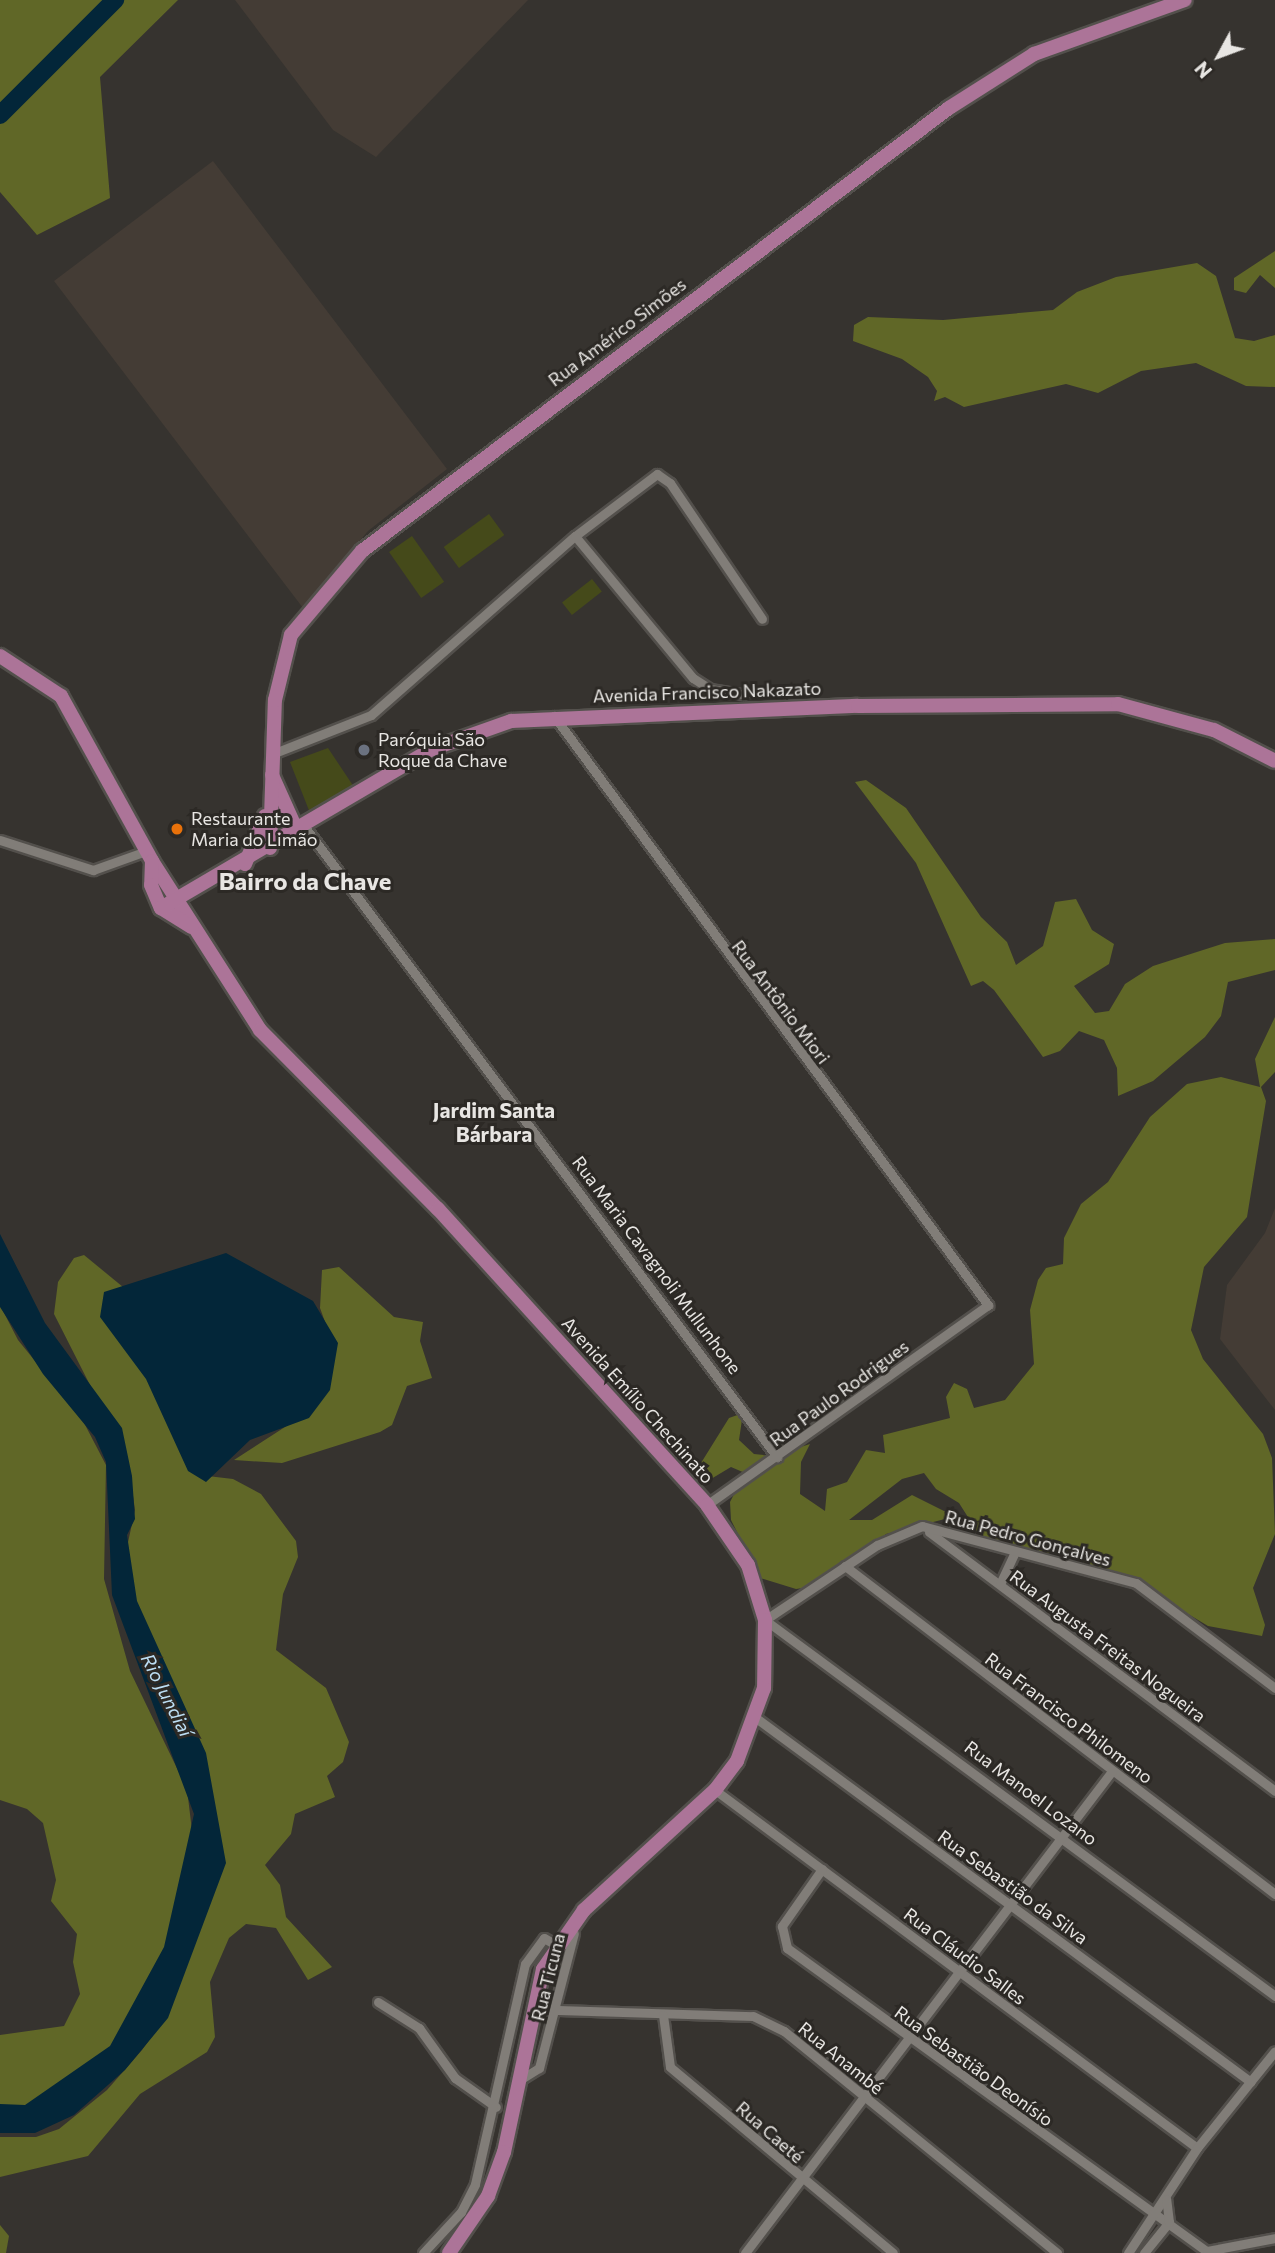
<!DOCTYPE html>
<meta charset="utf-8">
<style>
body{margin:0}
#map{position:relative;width:1275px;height:2253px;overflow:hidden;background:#36332f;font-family:Commissioner,sans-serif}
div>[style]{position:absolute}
.built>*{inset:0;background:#443c35}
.green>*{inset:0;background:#454a1a;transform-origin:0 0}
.forest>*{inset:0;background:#606727}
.water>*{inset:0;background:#032639}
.river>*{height:18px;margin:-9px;padding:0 9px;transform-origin:9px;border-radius:9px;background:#032639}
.roads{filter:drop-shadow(2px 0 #53504c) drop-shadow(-2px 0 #53504c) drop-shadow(0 2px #53504c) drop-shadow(0 -2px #53504c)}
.street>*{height:9px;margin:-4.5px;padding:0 4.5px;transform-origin:4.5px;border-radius:4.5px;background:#817d78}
.primary>*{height:14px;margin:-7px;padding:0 7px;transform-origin:7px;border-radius:7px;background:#ac7498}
.dots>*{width:19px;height:19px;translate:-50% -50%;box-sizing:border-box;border:4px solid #2c2925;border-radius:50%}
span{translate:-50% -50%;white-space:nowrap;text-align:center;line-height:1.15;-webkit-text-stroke:6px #2c2925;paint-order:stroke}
.street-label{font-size:18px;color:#e8e6e3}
.poi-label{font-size:18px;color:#e8e6e3}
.left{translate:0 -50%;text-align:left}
.water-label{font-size:19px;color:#bcdef4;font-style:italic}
.quarter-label{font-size:21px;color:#e8e6e3;font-weight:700}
.district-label{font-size:24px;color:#e8e6e3;font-weight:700}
.north{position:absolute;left:1184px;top:21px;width:70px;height:70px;-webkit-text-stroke:5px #2c2925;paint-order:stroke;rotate:229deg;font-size:19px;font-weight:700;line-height:28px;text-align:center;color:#e8e6e3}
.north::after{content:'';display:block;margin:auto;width:24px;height:32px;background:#e8e6e3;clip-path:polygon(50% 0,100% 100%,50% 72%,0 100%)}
</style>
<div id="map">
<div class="built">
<div style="clip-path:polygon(235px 0,528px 0,376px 157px,333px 130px)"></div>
<div style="clip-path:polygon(213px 161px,447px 469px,368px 531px,303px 608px,54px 281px)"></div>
<div style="clip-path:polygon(1275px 1208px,1275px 1410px,1220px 1339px,1227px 1285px,1265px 1233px)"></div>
</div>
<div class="green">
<div style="left:489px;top:514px;width:26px;height:56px;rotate:54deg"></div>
<div style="left:412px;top:536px;width:56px;height:28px;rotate:55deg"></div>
<div style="left:592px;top:579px;width:16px;height:38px;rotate:52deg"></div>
<div style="clip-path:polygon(328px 748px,356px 790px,310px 813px,290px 762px)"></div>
</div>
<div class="forest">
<div style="clip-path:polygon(0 0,178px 0,100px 77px,110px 198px,37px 235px,0 192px)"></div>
<div style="clip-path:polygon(1275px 251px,1275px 288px,1260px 275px,1246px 293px,1234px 290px,1234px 278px)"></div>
<div style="clip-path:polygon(1197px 263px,1216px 276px,1235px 338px,1254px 341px,1275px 335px,1275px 387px,1246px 386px,1196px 363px,1141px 371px,1098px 393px,1066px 384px,964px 407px,945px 397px,934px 401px,937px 391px,928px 377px,902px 359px,853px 341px,854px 325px,868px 317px,943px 320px,1053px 310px,1077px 292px,1116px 277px)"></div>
<div style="clip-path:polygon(866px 780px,906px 808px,981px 917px,1007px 942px,1016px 965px,1043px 946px,1055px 902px,1076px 899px,1092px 930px,1114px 944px,1109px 964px,1074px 986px,1095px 1013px,1109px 1011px,1125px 984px,1153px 966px,1225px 943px,1275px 939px,1275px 970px,1228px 982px,1221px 1016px,1205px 1037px,1153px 1081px,1118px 1096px,1117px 1068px,1104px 1040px,1079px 1031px,1060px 1051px,1043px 1057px,994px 990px,983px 981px,971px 986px,916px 863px,855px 782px)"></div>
<div style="clip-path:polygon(1275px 1017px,1275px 1072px,1261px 1087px,1266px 1101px,1247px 1217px,1204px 1267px,1191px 1330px,1203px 1359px,1263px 1434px,1272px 1458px,1275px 1534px,1253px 1588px,1265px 1625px,1262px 1636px,1208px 1626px,1150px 1591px,1066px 1555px,1026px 1552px,980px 1536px,959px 1503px,936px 1489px,924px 1473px,902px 1479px,849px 1520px,872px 1520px,912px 1495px,946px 1512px,945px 1519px,886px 1534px,823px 1585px,796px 1589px,760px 1578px,731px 1520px,730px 1502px,745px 1473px,731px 1467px,706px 1482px,696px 1471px,729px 1418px,743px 1413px,739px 1440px,754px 1454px,772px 1456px,810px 1444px,801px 1462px,800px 1494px,825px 1511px,827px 1489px,847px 1482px,866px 1450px,885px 1453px,883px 1435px,950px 1418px,946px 1397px,954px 1383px,967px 1389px,974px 1408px,1005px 1400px,1034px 1364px,1030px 1310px,1038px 1280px,1046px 1268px,1063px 1264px,1064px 1238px,1081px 1204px,1108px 1182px,1150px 1117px,1187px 1084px,1221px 1077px,1260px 1087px,1255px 1059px)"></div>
<div style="clip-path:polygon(84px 1255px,123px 1287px,199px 1475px,233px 1479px,261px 1494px,296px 1541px,298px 1557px,283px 1594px,276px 1650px,326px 1688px,349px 1742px,343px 1762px,327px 1776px,335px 1797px,295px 1814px,291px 1834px,265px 1865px,280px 1885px,286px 1917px,332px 1967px,308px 1980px,276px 1928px,246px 1924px,229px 1938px,210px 1982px,215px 2037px,207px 2052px,140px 2094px,88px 2156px,0 2177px,0 2137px,36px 2137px,59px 2129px,107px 2090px,142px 2050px,160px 2025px,215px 1879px,122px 1570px,135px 1510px,128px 1460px,54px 1314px,58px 1282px,74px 1258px)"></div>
<div style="clip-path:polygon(339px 1267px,394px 1317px,423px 1322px,420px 1341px,432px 1378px,407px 1386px,392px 1425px,380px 1432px,282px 1463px,234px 1460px,302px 1416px,333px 1344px,320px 1308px,322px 1270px)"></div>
<div style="clip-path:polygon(0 1305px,18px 1340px,82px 1419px,106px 1465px,104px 1579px,130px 1671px,187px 1789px,193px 1839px,163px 1970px,98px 2072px,0 2119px,0 2035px,64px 2026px,80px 1994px,73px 1962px,77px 1934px,51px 1901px,56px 1880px,43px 1823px,27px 1809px,0 1800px)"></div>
<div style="clip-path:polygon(0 2225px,9px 2236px,6px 2253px,0 2253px)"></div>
</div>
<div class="water">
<div style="clip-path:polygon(0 1234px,45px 1323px,122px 1428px,132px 1476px,135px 1519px,127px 1535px,137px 1601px,206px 1753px,226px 1863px,168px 2018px,125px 2070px,74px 2115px,35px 2133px,0 2133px,0 2104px,25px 2105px,110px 2046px,164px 1947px,194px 1814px,112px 1595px,106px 1462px,95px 1437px,43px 1374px,0 1307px)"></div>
<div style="clip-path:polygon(226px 1253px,313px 1301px,338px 1343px,330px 1390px,309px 1418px,250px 1440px,206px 1482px,188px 1471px,146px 1379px,100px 1317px,104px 1292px)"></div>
</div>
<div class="river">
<div style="left:0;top:115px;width:163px;rotate:-45deg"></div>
</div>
<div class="roads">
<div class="street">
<div style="left:575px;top:536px;width:103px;rotate:-37.1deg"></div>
<div style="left:657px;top:474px;width:16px;rotate:35deg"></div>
<div style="left:670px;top:483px;width:164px;rotate:55.9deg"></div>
<div style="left:554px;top:716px;width:732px;rotate:53.62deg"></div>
<div style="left:988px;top:1305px;width:345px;rotate:144.6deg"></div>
<div style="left:272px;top:754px;width:106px;rotate:-21.5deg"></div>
<div style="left:371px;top:715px;width:271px;rotate:-41.3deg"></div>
<div style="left:575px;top:536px;width:185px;rotate:50.3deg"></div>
<div style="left:693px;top:678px;width:20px;rotate:33deg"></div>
<div style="left:710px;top:689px;width:33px;rotate:9deg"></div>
<div style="left:304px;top:826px;width:789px;rotate:53.14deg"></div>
<div style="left:0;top:840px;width:98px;rotate:17.9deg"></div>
<div style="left:93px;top:870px;width:56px;rotate:-19.7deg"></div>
<div style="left:929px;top:1532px;width:432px;rotate:36.8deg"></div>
<div style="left:845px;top:1566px;width:541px;rotate:37.34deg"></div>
<div style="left:1000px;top:1584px;width:33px;rotate:-65deg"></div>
<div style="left:1275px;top:1688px;width:174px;rotate:-142.9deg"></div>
<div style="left:1136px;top:1583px;width:221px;rotate:-165.1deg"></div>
<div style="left:922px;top:1526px;width:49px;rotate:157.1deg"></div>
<div style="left:877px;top:1545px;width:135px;rotate:146.2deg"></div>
<div style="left:765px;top:1620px;width:634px;rotate:36.4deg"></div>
<div style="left:756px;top:1718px;width:614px;rotate:36.33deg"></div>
<div style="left:715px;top:1790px;width:600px;rotate:36.6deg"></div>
<div style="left:822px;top:1869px;width:70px;rotate:125.1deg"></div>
<div style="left:782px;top:1926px;width:23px;rotate:77deg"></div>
<div style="left:787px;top:1948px;width:521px;rotate:35.86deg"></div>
<div style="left:378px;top:2002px;width:49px;rotate:32.4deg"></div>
<div style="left:419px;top:2028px;width:62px;rotate:54.2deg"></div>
<div style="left:455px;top:2078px;width:50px;rotate:35.3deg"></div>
<div style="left:558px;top:2010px;width:195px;rotate:1.8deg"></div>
<div style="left:753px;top:2016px;width:34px;rotate:26deg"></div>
<div style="left:784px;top:2031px;width:352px;rotate:39.1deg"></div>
<div style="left:663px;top:2015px;width:52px;rotate:82.3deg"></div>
<div style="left:670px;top:2067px;width:290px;rotate:39.8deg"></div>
<div style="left:518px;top:2081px;width:25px;rotate:-32deg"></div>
<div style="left:539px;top:2068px;width:139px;rotate:-75.5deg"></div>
<div style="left:1207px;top:2251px;width:69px;rotate:-10.8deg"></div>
<div style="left:423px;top:2253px;width:56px;rotate:-47.2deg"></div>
<div style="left:461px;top:2212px;width:31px;rotate:-63deg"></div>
<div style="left:475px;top:2184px;width:226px;rotate:-77.2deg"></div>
<div style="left:525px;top:1964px;width:32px;rotate:-54deg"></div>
<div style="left:544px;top:1938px;width:14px;rotate:30deg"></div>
<div style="left:745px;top:2253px;width:606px;rotate:-52.71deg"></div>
<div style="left:1128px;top:2253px;width:126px;rotate:-56.7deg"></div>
<div style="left:1197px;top:2148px;width:124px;rotate:-51.2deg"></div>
<div style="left:1144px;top:2253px;width:40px;rotate:-51deg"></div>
<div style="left:1169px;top:2222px;width:23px;rotate:-97deg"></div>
</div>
<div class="primary">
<div style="left:0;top:656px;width:73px;rotate:33.3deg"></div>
<div style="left:61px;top:696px;width:188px;rotate:61.1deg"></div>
<div style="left:152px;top:861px;width:201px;rotate:57.4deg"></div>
<div style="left:260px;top:1030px;width:252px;rotate:45.2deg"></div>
<div style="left:438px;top:1209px;width:400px;rotate:47.7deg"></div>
<div style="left:707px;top:1505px;width:73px;rotate:55.7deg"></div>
<div style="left:748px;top:1565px;width:58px;rotate:72.8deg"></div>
<div style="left:765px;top:1620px;width:68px;rotate:90.8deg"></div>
<div style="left:764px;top:1688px;width:78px;rotate:110.3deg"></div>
<div style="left:737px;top:1761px;width:36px;rotate:127deg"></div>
<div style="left:715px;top:1790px;width:178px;rotate:137.5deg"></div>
<div style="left:584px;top:1910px;width:72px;rotate:124.8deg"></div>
<div style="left:543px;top:1969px;width:187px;rotate:102deg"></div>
<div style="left:504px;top:2152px;width:47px;rotate:110deg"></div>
<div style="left:488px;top:2196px;width:69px;rotate:124.4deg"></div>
<div style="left:272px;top:775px;width:61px;rotate:65.9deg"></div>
<div style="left:270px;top:848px;width:148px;rotate:-88.1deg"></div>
<div style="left:275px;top:700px;width:67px;rotate:-76.2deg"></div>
<div style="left:291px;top:635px;width:110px;rotate:-49.8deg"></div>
<div style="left:362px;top:551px;width:735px;rotate:-37.04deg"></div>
<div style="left:949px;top:108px;width:101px;rotate:-32.4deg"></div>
<div style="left:1034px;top:54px;width:160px;rotate:-19.7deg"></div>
<div style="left:152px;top:861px;width:24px;rotate:92deg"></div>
<div style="left:151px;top:885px;width:25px;rotate:67deg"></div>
<div style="left:161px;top:908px;width:36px;rotate:32deg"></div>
<div style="left:245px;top:864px;width:52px;rotate:-67.4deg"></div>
<div style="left:161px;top:908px;width:314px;rotate:-30.4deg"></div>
<div style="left:432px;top:749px;width:84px;rotate:-19.5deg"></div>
<div style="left:511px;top:721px;width:347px;rotate:-2.5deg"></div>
<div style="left:858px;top:706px;width:260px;rotate:-0.4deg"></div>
<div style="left:1118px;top:704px;width:99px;rotate:15.2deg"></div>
<div style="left:1214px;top:730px;width:68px;rotate:26.9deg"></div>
</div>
</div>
<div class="dots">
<div style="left:364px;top:750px;background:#6b7280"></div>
<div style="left:177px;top:829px;background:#e8710a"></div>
</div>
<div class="street-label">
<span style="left:617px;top:332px;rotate:-37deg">Rua Américo Simões</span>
<span style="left:707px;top:692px;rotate:-2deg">Avenida Francisco Nakazato</span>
<span style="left:781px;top:1002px;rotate:53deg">Rua Antônio Miori</span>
<span style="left:657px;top:1265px;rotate:53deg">Rua Maria Cavagnoli Mullunhone</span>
<span style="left:839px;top:1393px;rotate:-36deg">Rua Paulo Rodrigues</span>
<span style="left:638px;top:1400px;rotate:48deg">Avenida Emílio Chechinato</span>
<span style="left:1028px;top:1538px;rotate:15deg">Rua Pedro Gonçalves</span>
<span style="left:1108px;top:1646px;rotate:37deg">Rua Augusta Freitas Nogueira</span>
<span style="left:1069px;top:1718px;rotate:37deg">Rua Francisco Philomeno</span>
<span style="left:1031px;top:1793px;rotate:37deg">Rua Manoel Lozano</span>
<span style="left:1013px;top:1887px;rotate:36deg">Rua Sebastião da Silva</span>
<span style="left:965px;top:1956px;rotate:37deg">Rua Cláudio Salles</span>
<span style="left:548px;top:1977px;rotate:-76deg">Rua Ticuna</span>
<span style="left:841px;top:2058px;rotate:39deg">Rua Anambé</span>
<span style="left:974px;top:2066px;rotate:36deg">Rua Sebastião Deonísio</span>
<span style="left:770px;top:2132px;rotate:41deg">Rua Caeté</span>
</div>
<div class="poi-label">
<span class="left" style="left:378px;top:750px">Paróquia São<br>Roque da Chave</span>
<span class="left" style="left:191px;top:829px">Restaurante<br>Maria do Limão</span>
</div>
<div class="water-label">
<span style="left:167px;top:1695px;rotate:63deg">Rio Jundiaí</span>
</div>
<div class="quarter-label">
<span style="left:494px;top:1122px">Jardim Santa<br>Bárbara</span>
</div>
<div class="district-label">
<span style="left:305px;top:881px">Bairro da Chave</span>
</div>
<div class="north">N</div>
</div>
